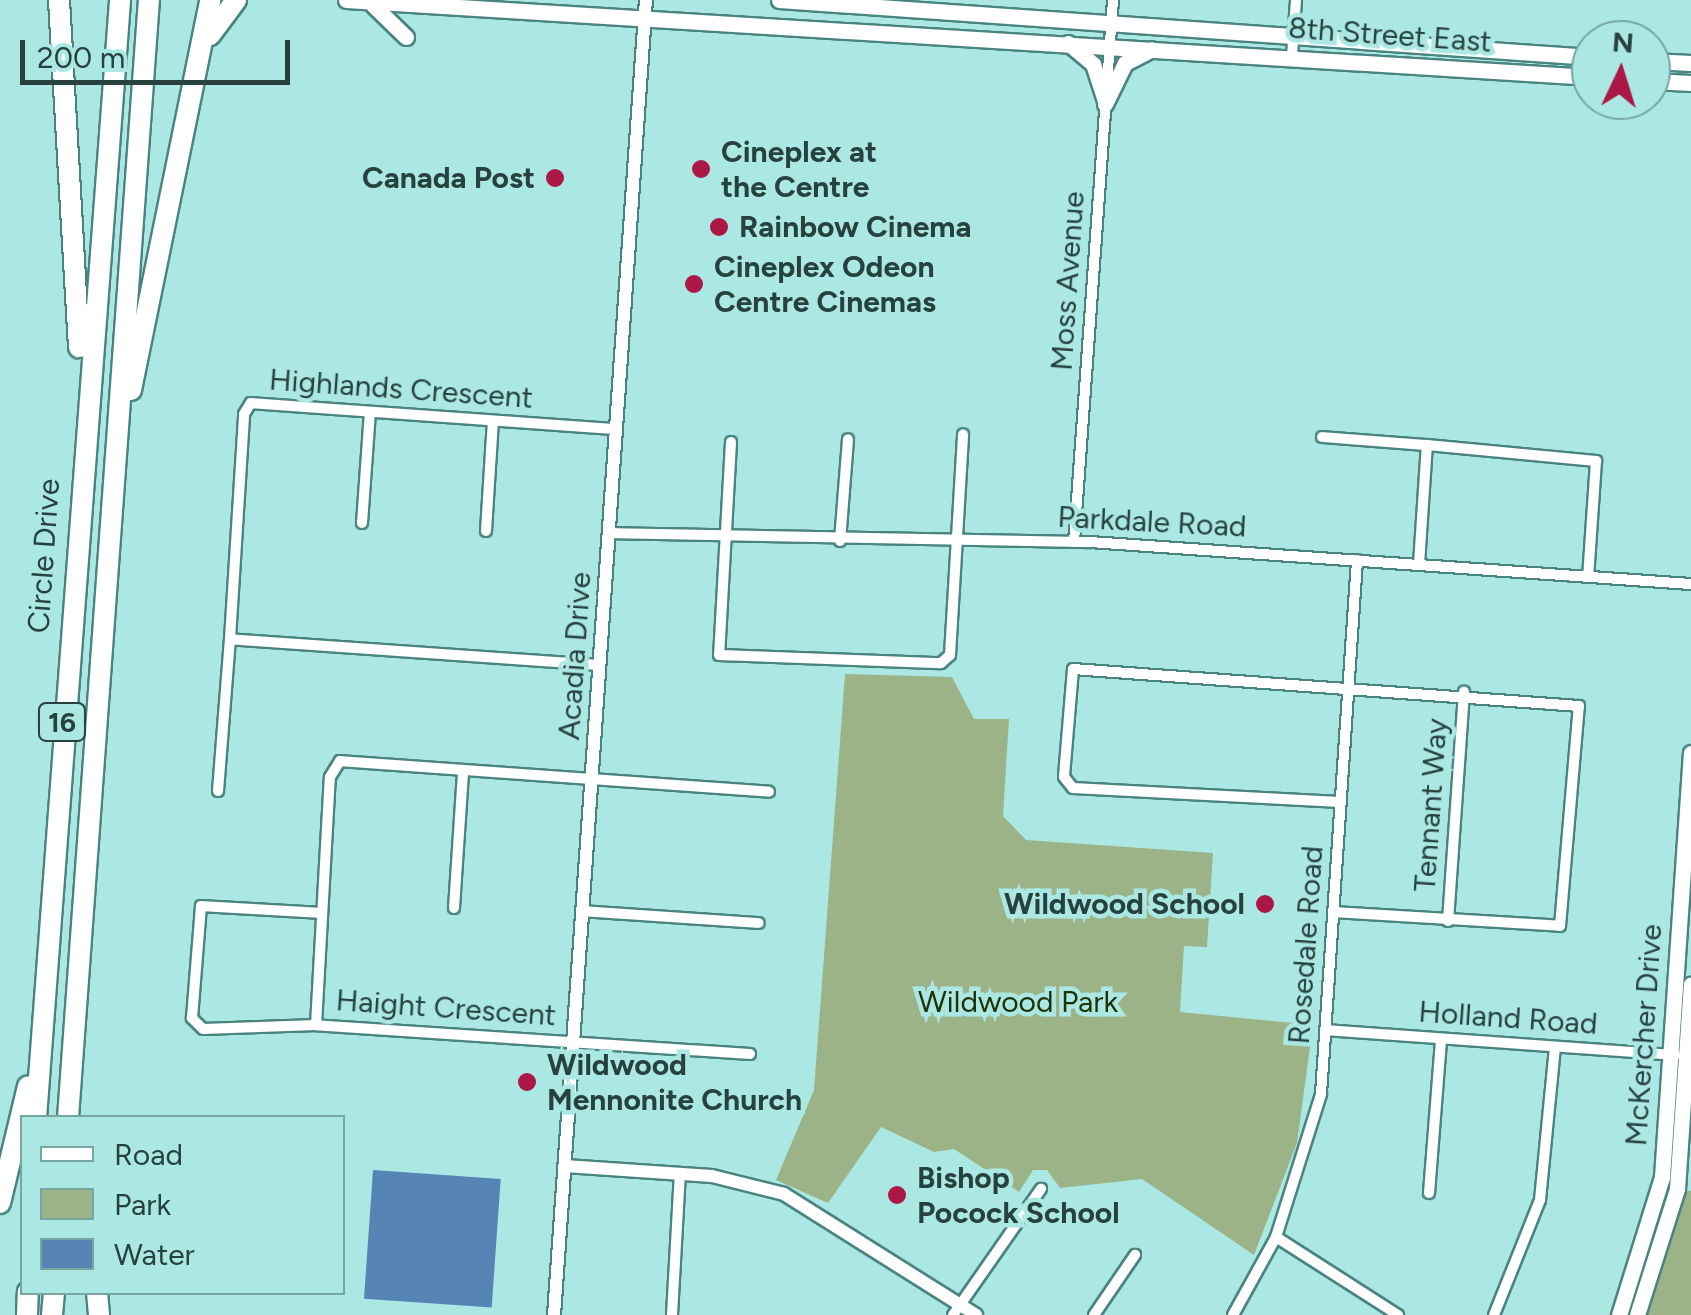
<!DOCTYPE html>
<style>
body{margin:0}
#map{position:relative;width:1691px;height:1315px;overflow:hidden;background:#abe8e4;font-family:Figtree,sans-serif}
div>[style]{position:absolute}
.green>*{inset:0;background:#9cb388}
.water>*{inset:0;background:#5684b5;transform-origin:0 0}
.roads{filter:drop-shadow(2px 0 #498481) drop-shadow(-2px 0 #498481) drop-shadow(0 2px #498481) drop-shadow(0 -2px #498481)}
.minor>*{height:10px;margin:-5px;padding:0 5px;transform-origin:5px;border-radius:5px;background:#fff}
.tertiary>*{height:12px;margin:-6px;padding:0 6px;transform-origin:6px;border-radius:6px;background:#fff}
.secondary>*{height:15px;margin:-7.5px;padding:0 7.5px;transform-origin:7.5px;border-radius:7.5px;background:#fff}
.motorway>*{height:20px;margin:-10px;padding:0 10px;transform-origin:10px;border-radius:10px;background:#fff}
.dots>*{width:28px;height:28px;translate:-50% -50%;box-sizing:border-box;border:5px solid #abe8e4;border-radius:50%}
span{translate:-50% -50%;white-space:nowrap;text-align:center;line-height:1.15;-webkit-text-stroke:9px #abe8e4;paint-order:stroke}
.shield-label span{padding:2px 8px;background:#abe8e4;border:2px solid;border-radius:8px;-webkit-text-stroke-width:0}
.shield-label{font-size:28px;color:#27413f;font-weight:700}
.street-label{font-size:30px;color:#27413f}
.poi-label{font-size:30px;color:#27413f;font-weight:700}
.left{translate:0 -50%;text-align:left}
.right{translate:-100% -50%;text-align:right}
.park-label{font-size:30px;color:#1e3305}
.legend{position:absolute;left:20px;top:1115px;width:325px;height:180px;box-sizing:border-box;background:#abe8e4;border:2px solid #76a5a2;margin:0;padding:12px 18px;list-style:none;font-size:30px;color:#27413f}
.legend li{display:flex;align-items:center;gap:20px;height:50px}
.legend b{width:50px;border:2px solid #76a5a2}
.north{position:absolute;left:1571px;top:20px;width:100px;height:100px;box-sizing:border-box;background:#abe8e4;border:2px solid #76a5a2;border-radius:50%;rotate:4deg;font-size:28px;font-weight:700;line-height:40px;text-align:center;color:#27413f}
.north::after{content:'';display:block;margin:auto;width:35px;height:45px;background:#ac1845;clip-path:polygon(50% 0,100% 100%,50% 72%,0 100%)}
.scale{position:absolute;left:20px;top:40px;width:270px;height:45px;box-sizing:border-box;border:5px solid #27413f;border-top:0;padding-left:12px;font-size:30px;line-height:35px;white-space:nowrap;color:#27413f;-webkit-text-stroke:8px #abe8e4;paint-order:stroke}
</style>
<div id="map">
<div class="green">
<div style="clip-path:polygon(845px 674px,952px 677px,974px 719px,1009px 719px,1003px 816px,1026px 840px,1213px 853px,1207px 947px,1184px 946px,1180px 1012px,1313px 1025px,1297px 1143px,1254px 1255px,1142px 1179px,1060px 1188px,1047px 1170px,1033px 1170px,1019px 1192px,954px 1149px,934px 1152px,881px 1127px,828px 1203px,776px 1180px,814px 1090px)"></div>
<div style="clip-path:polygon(1677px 1189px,1691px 1191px,1691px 1315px,1637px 1315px)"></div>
</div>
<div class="water">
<div style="left:373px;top:1170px;width:128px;height:129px;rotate:4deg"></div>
</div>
<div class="roads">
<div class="minor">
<div style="left:1292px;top:56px;width:56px;rotate:-85.9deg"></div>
<div style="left:1322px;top:437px;width:105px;rotate:4.4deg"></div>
<div style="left:731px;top:442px;width:213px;rotate:93.2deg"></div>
<div style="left:719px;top:655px;width:222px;rotate:2.1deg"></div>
<div style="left:941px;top:663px;width:12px;rotate:-42deg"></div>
<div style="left:950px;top:655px;width:221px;rotate:-86.6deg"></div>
<div style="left:362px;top:523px;width:111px;rotate:-85.9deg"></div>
<div style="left:486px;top:531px;width:110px;rotate:-86.4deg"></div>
<div style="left:609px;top:533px;width:481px;rotate:1.1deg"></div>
<div style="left:1090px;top:542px;width:602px;rotate:4deg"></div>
<div style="left:840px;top:541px;width:102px;rotate:-85.5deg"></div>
<div style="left:1074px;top:542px;width:543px;rotate:-85.88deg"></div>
<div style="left:1419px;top:564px;width:119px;rotate:-86.2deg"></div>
<div style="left:1427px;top:445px;width:170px;rotate:5.4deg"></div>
<div style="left:1596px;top:461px;width:116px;rotate:93.9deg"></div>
<div style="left:599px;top:665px;width:370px;rotate:-176deg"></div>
<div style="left:230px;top:639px;width:225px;rotate:-86.4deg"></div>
<div style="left:244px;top:414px;width:13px;rotate:-58deg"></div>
<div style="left:251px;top:403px;width:365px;rotate:4.1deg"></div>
<div style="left:218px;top:791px;width:152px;rotate:-85.5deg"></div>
<div style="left:454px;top:908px;width:137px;rotate:-86.2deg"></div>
<div style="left:582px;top:911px;width:177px;rotate:3.9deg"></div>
<div style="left:1334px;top:912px;width:226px;rotate:3.5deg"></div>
<div style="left:1560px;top:926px;width:221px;rotate:-85.1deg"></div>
<div style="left:1579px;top:706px;width:507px;rotate:-175.82deg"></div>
<div style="left:1073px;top:669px;width:108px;rotate:94.8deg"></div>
<div style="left:1064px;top:777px;width:14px;rotate:51deg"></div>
<div style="left:1073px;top:788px;width:267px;rotate:3deg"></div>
<div style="left:1448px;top:921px;width:230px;rotate:-86deg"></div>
<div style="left:316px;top:1025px;width:113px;rotate:178deg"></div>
<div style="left:203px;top:1029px;width:16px;rotate:-135deg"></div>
<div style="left:192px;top:1018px;width:112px;rotate:-85.4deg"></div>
<div style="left:201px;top:906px;width:121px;rotate:3.3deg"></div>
<div style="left:1326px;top:1030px;width:350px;rotate:4.1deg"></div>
<div style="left:750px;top:1054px;width:435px;rotate:-176.2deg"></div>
<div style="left:316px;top:1025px;width:248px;rotate:-86.8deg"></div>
<div style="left:330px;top:777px;width:19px;rotate:-58deg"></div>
<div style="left:340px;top:761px;width:430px;rotate:4.1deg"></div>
<div style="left:1429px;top:1193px;width:154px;rotate:-85.5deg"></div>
<div style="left:1276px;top:1237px;width:145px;rotate:32.6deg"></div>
<div style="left:672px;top:1315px;width:141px;rotate:-86.8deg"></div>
<div style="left:953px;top:1315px;width:154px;rotate:-55.1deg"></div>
<div style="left:1094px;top:1315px;width:73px;rotate:-55.7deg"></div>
<div style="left:1233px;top:1315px;width:89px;rotate:-61.1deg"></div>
<div style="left:1276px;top:1237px;width:150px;rotate:-72.5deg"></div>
<div style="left:1321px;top:1094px;width:535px;rotate:-86.14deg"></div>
<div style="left:1494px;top:1315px;width:124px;rotate:-68.2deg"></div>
<div style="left:1540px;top:1200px;width:153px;rotate:-84.4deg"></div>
</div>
<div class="tertiary">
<div style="left:565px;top:1166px;width:147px;rotate:3.9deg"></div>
<div style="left:712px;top:1176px;width:74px;rotate:14deg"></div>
<div style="left:784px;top:1194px;width:227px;rotate:32.2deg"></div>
<div style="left:554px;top:1315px;width:1318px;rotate:-86deg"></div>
</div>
<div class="secondary">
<div style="left:346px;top:0;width:1247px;rotate:3.54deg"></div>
<div style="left:779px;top:0;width:814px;rotate:4.02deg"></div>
<div style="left:373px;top:5px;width:46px;rotate:44.1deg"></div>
<div style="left:1068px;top:43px;width:33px;rotate:40deg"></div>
<div style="left:1093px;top:64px;width:40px;rotate:72deg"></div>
<div style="left:1651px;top:61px;width:40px;rotate:2.9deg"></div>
<div style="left:1651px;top:81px;width:40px;rotate:2.9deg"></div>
<div style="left:1105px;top:104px;width:46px;rotate:-64deg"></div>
<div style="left:1125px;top:63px;width:30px;rotate:-27deg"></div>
<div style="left:1619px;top:1315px;width:145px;rotate:-72.7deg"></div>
<div style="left:1662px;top:1177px;width:425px;rotate:-86.1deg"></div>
<div style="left:1637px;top:1315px;width:132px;rotate:-72.4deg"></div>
<div style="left:1677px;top:1189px;width:205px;rotate:-86.1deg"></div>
</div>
<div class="motorway">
<div style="left:59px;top:0;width:348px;rotate:86.7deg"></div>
<div style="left:210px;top:35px;width:44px;rotate:-53.4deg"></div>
<div style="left:131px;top:390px;width:398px;rotate:-78.5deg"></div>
<div style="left:36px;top:1118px;width:1121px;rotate:-85.7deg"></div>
<div style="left:68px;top:1118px;width:1121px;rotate:-85.86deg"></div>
<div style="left:0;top:1203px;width:120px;rotate:-76.5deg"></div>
<div style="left:97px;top:1292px;width:23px;rotate:85deg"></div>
<div style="left:27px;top:1315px;width:23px;rotate:-88deg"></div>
<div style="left:52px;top:1315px;width:23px;rotate:-85deg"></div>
</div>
</div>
<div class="dots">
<div style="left:701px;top:169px;background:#ac1845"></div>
<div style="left:555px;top:178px;background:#ac1845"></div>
<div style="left:719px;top:227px;background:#ac1845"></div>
<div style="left:694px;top:284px;background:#ac1845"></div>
<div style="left:1265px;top:904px;background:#ac1845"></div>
<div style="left:527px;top:1082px;background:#ac1845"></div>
<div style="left:897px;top:1195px;background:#ac1845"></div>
</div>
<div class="shield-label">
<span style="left:62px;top:722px">16</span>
</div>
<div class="street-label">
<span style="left:1390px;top:35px;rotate:4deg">8th Street East</span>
<span style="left:1068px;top:281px;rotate:-86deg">Moss Avenue</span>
<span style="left:401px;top:389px;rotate:4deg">Highlands Crescent</span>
<span style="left:1152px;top:522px;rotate:3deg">Parkdale Road</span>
<span style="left:44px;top:556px;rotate:-86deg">Circle Drive</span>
<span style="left:575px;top:656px;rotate:-86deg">Acadia Drive</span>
<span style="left:1431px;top:805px;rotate:-86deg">Tennant Way</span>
<span style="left:1306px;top:945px;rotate:-86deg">Rosedale Road</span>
<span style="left:446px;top:1008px;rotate:4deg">Haight Crescent</span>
<span style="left:1508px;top:1018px;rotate:4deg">Holland Road</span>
<span style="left:1644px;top:1035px;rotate:-86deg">McKercher Drive</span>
</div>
<div class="poi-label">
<span class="left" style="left:721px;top:169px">Cineplex at<br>the Centre</span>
<span class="right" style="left:535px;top:178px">Canada Post</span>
<span class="left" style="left:739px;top:227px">Rainbow Cinema</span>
<span class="left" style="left:714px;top:284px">Cineplex Odeon<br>Centre Cinemas</span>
<span class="right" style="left:1245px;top:904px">Wildwood School</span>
<span class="left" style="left:547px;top:1082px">Wildwood<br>Mennonite Church</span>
<span class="left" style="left:917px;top:1195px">Bishop<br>Pocock School</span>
</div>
<div class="park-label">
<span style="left:1018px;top:1002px">Wildwood Park</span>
</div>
<ul class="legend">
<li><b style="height:12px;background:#fff"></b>Road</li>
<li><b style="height:28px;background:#9cb388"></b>Park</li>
<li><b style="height:28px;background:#5684b5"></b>Water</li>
</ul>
<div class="north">N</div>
<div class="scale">200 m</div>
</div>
